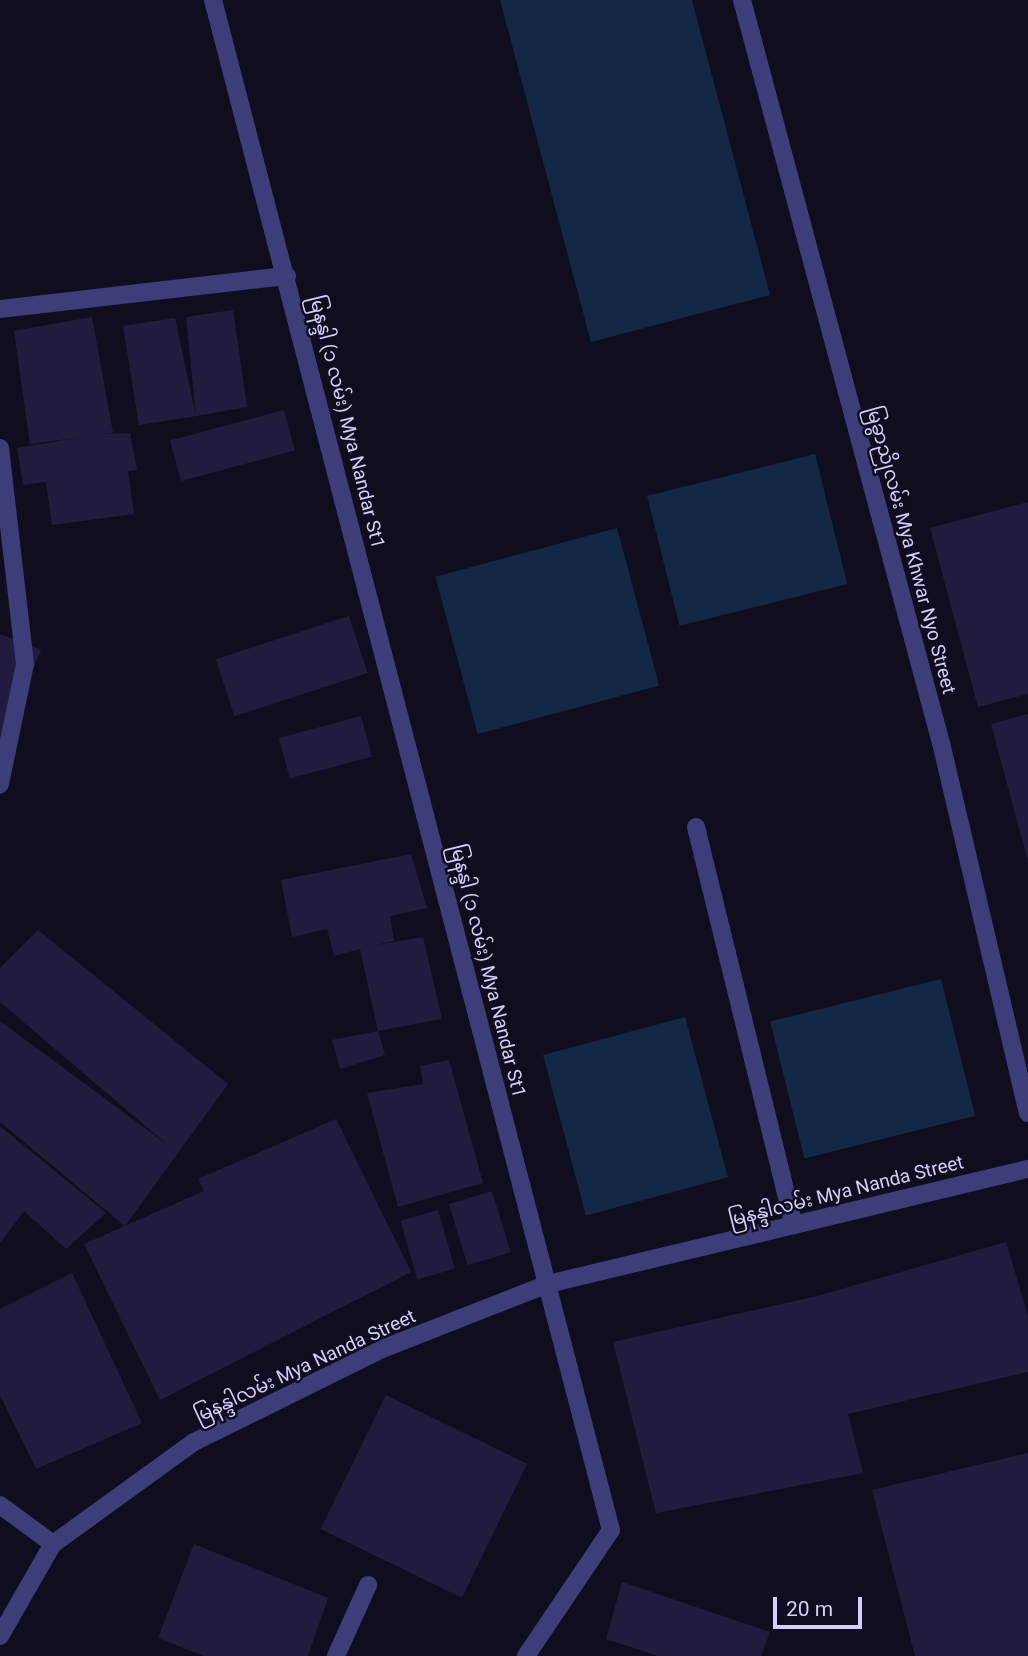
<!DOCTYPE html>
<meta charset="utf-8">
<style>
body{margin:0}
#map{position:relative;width:1028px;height:1656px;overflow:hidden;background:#100e1e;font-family:Roboto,"Noto Sans Myanmar",sans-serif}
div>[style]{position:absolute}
.water>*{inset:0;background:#122844;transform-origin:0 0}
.building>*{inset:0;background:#211c3e;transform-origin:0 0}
.minor>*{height:18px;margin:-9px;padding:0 9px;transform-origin:9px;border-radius:9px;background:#3d3d7a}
span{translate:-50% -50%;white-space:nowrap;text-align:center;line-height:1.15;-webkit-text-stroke:5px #100e1e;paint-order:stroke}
.street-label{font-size:19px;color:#d2cffb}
.scale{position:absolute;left:773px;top:1597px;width:89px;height:32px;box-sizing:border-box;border:4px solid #d2cffb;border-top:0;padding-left:9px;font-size:21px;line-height:24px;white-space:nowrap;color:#d2cffb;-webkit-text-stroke:5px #100e1e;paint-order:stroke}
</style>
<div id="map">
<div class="water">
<div style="clip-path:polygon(500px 0,692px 0,770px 295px,591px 342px)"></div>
<div style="left:815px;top:454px;width:134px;height:173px;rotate:76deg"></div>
<div style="left:617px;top:528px;width:163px;height:188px;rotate:75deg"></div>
<div style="left:941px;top:979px;width:141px;height:176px;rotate:76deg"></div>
<div style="left:685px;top:1017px;width:166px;height:147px;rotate:75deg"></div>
</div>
<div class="building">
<div style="clip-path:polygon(233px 310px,247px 407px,196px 416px,139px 425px,123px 326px,175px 318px,196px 416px,186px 317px)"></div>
<div style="clip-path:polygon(92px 317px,113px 433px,104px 434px,130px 433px,137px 470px,128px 471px,134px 514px,52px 525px,46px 482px,23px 485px,17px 448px,82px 437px,30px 444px,14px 331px)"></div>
<div style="left:284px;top:410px;width:42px;height:118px;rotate:75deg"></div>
<div style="clip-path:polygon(1028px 502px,1028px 694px,978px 707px,930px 528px)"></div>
<div style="left:349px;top:616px;width:60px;height:140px;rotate:72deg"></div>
<div style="clip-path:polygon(0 634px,41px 650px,0 746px)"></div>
<div style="clip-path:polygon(1028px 714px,1028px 858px,1027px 858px,991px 724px)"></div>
<div style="left:361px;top:716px;width:42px;height:85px;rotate:75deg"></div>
<div style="clip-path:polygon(411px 854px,427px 908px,390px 916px,394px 941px,371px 946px,423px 937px,442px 1019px,378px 1031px,385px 1055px,340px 1069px,332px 1040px,378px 1031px,360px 949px,334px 956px,327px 929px,292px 937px,281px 880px)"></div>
<div style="clip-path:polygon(38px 930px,228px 1084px,125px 1226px,204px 1191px,198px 1179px,336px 1119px,411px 1272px,160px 1400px,84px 1244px,125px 1226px,0 1122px,0 1021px,169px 1146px,0 1002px,0 968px)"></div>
<div style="clip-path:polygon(449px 1060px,483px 1183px,398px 1207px,367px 1093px,423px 1084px,420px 1066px)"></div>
<div style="clip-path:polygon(0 1126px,106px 1213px,66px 1249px,24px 1211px,0 1243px)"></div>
<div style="left:492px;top:1191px;width:64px;height:45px;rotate:73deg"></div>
<div style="left:438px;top:1210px;width:61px;height:39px;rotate:74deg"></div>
<div style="clip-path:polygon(1006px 1242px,1028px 1316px,1028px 1372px,848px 1414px,863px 1473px,656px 1513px,613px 1342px,817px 1296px)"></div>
<div style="clip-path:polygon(72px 1273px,142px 1423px,36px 1469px,0 1395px,0 1309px)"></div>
<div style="left:386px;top:1395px;width:157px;height:149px;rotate:26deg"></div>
<div style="clip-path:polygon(1028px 1453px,1028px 1656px,915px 1656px,872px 1490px)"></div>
<div style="clip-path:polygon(194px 1544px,328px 1598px,308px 1656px,204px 1656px,158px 1638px)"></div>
<div style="clip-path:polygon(622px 1582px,770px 1632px,761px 1656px,658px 1656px,606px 1639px)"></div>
</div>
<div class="minor">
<div style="left:213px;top:0;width:1581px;rotate:75.42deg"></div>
<div style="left:611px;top:1530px;width:152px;rotate:124deg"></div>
<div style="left:742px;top:0;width:773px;rotate:75.01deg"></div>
<div style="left:942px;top:747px;width:376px;rotate:76.8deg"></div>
<div style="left:0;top:309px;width:289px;rotate:-6.6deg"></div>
<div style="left:0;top:448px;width:217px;rotate:83.4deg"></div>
<div style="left:25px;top:664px;width:123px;rotate:101.8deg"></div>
<div style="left:696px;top:827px;width:410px;rotate:76.2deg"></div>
<div style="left:0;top:1505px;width:66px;rotate:36.3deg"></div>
<div style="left:0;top:1636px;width:106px;rotate:-60.1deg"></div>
<div style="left:53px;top:1544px;width:174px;rotate:-35.9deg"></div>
<div style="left:194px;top:1442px;width:210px;rotate:-26.3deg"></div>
<div style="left:382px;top:1349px;width:178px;rotate:-21.4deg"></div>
<div style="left:548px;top:1284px;width:494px;rotate:-13.5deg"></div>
<div style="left:336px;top:1656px;width:78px;rotate:-65.7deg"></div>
</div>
<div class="street-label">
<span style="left:347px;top:422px;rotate:76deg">မြနန္ဒါ (၁ လမ်း) Mya Nandar St1</span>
<span style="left:911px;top:550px;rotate:75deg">မြခွာညိုလမ်း Mya Khwar Nyo Street</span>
<span style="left:488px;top:971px;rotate:76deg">မြနန္ဒါ (၁ လမ်း) Mya Nandar St1</span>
<span style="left:846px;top:1191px;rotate:-14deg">မြနန္ဒါလမ်း Mya Nanda Street</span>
<span style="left:305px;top:1366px;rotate:-25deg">မြနန္ဒါလမ်း Mya Nanda Street</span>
</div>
<div class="scale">20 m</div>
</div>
